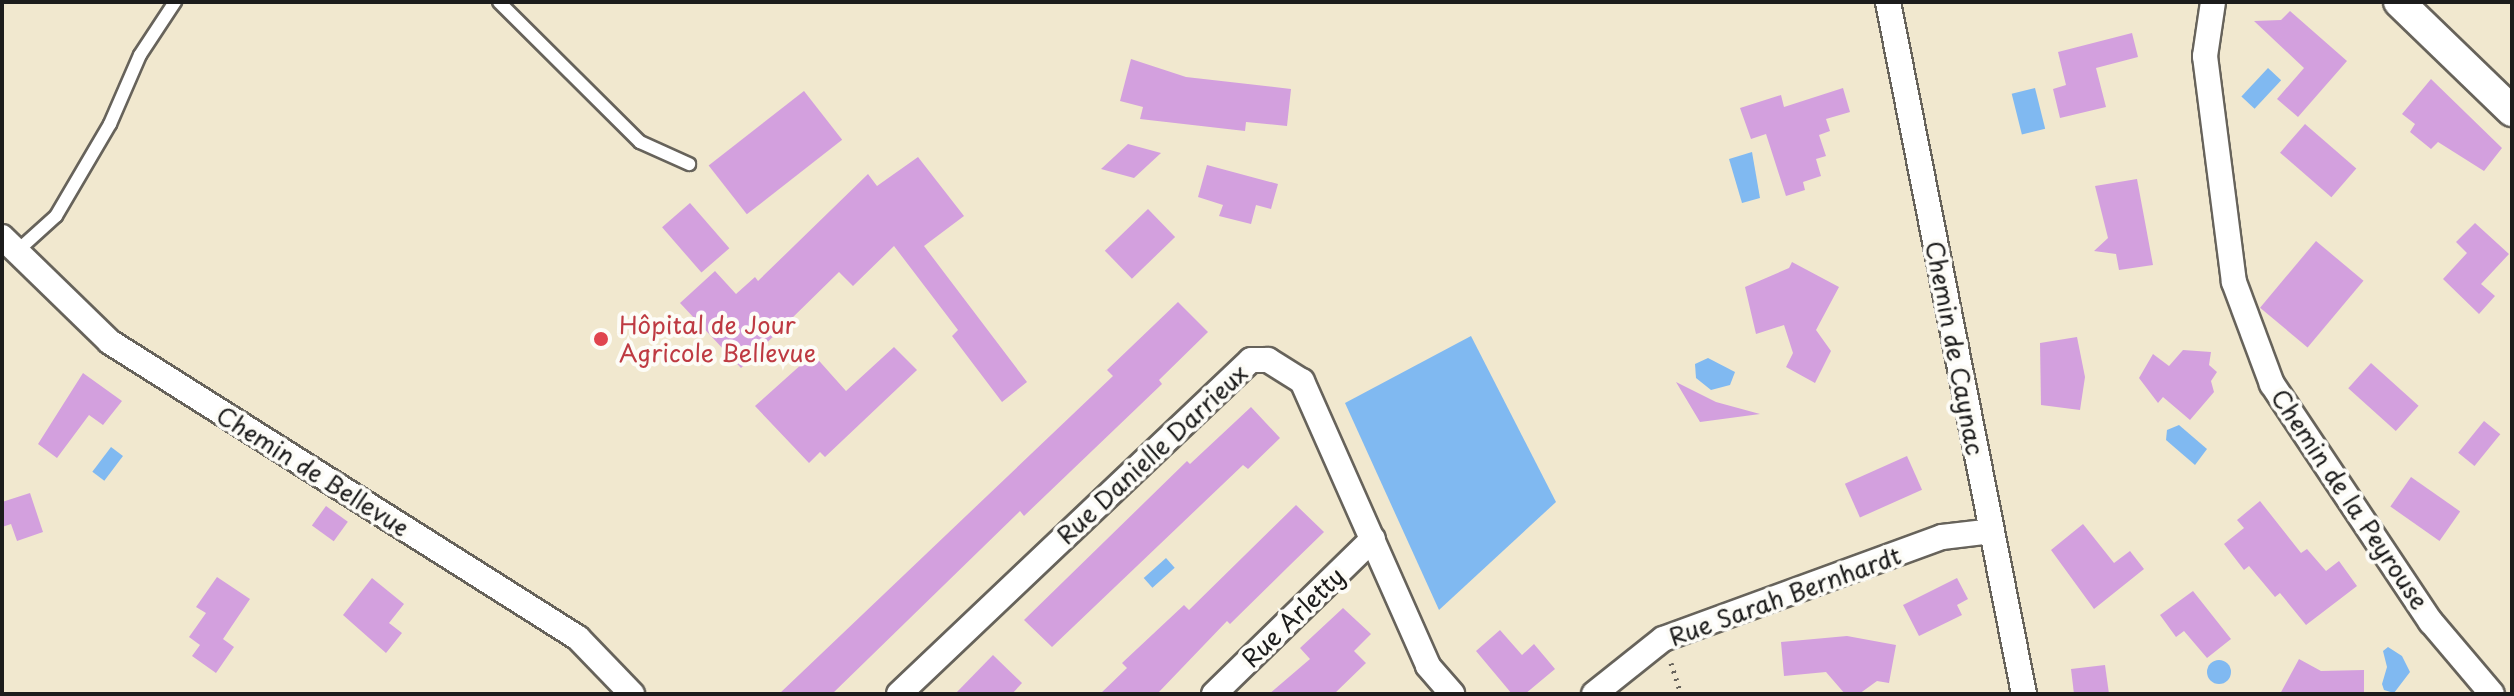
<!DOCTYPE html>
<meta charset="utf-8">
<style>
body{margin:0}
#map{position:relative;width:2514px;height:696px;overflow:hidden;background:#f1e8cf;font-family:"Playpen Sans",sans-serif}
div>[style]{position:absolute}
.water>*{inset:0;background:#80b9f1;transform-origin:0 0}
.round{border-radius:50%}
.building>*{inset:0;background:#d3a0de;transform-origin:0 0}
.path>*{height:5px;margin-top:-2.5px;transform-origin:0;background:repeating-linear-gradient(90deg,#67635b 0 2px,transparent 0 8px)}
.roads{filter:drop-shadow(2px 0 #67635b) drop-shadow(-2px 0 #67635b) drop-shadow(0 2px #67635b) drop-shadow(0 -2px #67635b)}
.service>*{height:12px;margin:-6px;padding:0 6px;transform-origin:6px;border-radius:6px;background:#fff}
.minor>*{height:24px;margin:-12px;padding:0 12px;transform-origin:12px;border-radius:12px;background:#fff}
.tertiary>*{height:30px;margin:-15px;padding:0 15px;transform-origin:15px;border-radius:15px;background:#fff}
.dots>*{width:22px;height:22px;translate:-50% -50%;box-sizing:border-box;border:4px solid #fdfcf7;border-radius:50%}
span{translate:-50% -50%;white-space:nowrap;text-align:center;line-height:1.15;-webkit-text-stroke:8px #fdfcf7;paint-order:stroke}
.health-label{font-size:24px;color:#be3a42}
.left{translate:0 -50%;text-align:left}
.street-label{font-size:24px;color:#1c1c1c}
.frame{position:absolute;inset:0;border:4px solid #1c1c1c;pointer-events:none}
</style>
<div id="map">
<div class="water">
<div style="left:2268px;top:68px;width:18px;height:39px;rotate:43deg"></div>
<div style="left:2035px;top:88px;width:42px;height:24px;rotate:76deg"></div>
<div style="clip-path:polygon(1752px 152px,1760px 198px,1742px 203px,1729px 159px)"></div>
<div style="clip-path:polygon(1471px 336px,1556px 502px,1439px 610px,1345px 403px)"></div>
<div style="clip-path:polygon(1708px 358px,1735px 372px,1730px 385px,1711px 390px,1696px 378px,1695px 364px)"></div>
<div style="clip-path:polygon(2179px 425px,2207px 449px,2195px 465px,2166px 440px,2167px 430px)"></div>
<div style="left:111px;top:447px;width:15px;height:31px;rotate:37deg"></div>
<div style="left:1166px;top:558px;width:13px;height:30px;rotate:48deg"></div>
<div style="clip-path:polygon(2388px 647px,2402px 656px,2410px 672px,2394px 693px,2384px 690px,2382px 684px,2387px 667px,2383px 651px)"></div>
<div class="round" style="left:2207px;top:660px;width:24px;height:24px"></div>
</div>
<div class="building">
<div style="clip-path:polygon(2290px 11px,2347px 61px,2298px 117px,2277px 99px,2304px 68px,2254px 21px,2281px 20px)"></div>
<div style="clip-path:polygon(2132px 33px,2138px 57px,2096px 68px,2106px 107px,2060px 118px,2053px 89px,2066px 85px,2058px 52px)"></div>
<div style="clip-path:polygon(1131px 59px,1186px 77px,1291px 89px,1287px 126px,1246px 122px,1245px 131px,1140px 119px,1143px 107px,1120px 101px)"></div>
<div style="clip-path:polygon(2431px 79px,2502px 148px,2484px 171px,2438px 142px,2431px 149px,2410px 132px,2415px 124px,2402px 114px)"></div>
<div style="clip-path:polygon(1843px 88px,1850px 112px,1826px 119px,1830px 131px,1819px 135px,1826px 156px,1816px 159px,1821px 176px,1803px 182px,1805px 190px,1786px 196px,1766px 134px,1751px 139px,1740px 108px,1781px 95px,1784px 107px)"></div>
<div style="left:804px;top:91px;width:62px;height:121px;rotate:52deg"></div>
<div style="left:2305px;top:124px;width:68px;height:38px;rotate:41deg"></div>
<div style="clip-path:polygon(1128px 144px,1161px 153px,1134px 178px,1101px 169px)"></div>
<div style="clip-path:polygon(918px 157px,964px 216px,924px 246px,1027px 382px,1002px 402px,952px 336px,958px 330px,894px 246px,853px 286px,839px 272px,741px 368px,680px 303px,715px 271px,736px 294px,755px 277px,758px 281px,868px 174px,877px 186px)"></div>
<div style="clip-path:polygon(1207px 165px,1278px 184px,1271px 209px,1256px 205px,1251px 224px,1219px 216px,1223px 205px,1198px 197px)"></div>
<div style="clip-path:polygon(2137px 179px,2153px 265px,2119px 270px,2116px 254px,2094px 251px,2108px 238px,2095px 186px)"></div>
<div style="left:690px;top:203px;width:60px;height:37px;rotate:49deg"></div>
<div style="left:1148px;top:209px;width:39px;height:60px;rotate:46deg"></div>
<div style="clip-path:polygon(2475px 223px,2509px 254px,2481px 284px,2495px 296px,2479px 314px,2443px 279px,2467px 253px,2456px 242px)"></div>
<div style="left:2316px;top:241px;width:62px;height:87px;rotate:40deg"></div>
<div style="clip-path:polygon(1792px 262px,1839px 287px,1816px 330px,1831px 351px,1815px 383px,1786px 367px,1793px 353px,1784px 325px,1756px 334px,1745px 287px,1789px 268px)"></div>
<div style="clip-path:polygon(1178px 302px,1208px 332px,1159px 380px,1162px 384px,1024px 516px,1020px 511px,832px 694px,779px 694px,1113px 376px,1107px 370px)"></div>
<div style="clip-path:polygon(2077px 337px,2085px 377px,2080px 410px,2041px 405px,2040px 343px)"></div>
<div style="clip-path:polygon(894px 347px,917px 370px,825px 457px,820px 452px,809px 463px,755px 406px,813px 354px,846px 391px)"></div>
<div style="clip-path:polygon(2183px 350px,2211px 352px,2209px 365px,2217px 372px,2211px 381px,2214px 392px,2190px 420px,2163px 397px,2158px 403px,2139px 378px,2153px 354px,2169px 366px)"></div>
<div style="left:2371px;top:363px;width:64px;height:34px;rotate:42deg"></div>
<div style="clip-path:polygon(83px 373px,122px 401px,103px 425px,89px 415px,57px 458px,38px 444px)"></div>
<div style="clip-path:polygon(1676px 382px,1716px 402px,1760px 414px,1700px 422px)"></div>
<div style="clip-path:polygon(1251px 407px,1280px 438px,1248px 469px,1243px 465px,1052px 647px,1024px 620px,1187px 461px,1190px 464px)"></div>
<div style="left:2484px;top:421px;width:21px;height:41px;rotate:39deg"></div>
<div style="left:1907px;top:456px;width:37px;height:68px;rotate:66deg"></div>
<div style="left:2411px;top:477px;width:60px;height:36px;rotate:35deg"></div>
<div style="clip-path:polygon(30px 493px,43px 532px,17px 541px,11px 524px,2px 527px,2px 502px)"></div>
<div style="clip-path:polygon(2260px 501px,2301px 553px,2307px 549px,2326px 571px,2339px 561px,2357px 586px,2306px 625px,2280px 593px,2275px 597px,2249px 566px,2244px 570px,2224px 544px,2244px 528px,2237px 520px)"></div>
<div style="clip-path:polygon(1296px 505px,1324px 532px,1288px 567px,1230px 624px,1227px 621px,1157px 694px,1100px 694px,1127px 668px,1122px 663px,1184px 605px,1189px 610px)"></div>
<div style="left:326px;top:506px;width:27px;height:24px;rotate:36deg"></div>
<div style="clip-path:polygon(2083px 524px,2114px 563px,2130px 551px,2144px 569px,2094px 609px,2051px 550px)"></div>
<div style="clip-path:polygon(217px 577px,250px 599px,223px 639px,234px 647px,216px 673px,192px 656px,200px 645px,189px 637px,206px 613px,196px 607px)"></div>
<div style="clip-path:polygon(372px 578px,404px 604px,389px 623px,402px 633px,386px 653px,343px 615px)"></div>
<div style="clip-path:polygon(1957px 578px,1968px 599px,1957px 605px,1962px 615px,1919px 636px,1903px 605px)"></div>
<div style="clip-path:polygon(2193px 591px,2231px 639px,2207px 658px,2184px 631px,2176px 637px,2160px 615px)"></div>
<div style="clip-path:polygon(1343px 608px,1371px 634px,1354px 651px,1366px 663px,1334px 694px,1269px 694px,1310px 659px,1300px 648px)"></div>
<div style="clip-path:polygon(1500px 630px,1522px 655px,1534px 644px,1555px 669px,1525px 694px,1512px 694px,1476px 651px)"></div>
<div style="clip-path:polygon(1847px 636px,1896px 645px,1889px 683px,1877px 681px,1859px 694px,1845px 694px,1826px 672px,1784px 676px,1781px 642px)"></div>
<div style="clip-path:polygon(993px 655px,1022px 683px,1012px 694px,955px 694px)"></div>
<div style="clip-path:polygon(2299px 659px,2321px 671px,2364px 670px,2364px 694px,2280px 694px)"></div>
<div style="clip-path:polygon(2105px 665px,2109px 694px,2074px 694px,2071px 669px)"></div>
</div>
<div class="path">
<div style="left:1671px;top:663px;width:33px;rotate:72deg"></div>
</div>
<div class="roads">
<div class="service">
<div style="left:499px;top:2px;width:199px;rotate:44.8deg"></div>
<div style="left:640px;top:142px;width:54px;rotate:24.2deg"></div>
<div style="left:15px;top:253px;width:55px;rotate:-42.1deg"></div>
<div style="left:56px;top:216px;width:107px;rotate:-59.6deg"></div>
<div style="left:110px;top:124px;width:75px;rotate:-66.5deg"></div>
<div style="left:140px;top:55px;width:64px;rotate:-56.6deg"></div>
</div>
<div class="minor">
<div style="left:1888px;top:2px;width:705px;rotate:78.88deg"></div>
<div style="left:2213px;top:2px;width:55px;rotate:98.4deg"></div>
<div style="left:2205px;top:56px;width:228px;rotate:82.7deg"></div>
<div style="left:2234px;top:282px;width:109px;rotate:69.6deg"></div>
<div style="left:2272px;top:384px;width:286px;rotate:56.3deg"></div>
<div style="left:2431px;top:622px;width:94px;rotate:49.7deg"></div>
<div style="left:2px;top:237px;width:151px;rotate:44.2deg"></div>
<div style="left:110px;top:342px;width:554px;rotate:32.31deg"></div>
<div style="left:578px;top:638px;width:78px;rotate:46deg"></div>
<div style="left:899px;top:694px;width:485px;rotate:-43.5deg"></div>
<div style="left:1251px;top:360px;width:17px"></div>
<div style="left:1268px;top:360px;width:40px;rotate:32deg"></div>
<div style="left:1302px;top:381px;width:312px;rotate:66.1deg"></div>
<div style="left:1428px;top:666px;width:37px;rotate:49deg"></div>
<div style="left:1214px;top:694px;width:222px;rotate:-44.3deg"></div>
<div style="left:1594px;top:694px;width:88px;rotate:-38.6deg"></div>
<div style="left:1663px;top:639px;width:297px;rotate:-20.1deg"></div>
<div style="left:1942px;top:537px;width:50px;rotate:-6.8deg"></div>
</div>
<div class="tertiary">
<div style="left:2399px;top:2px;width:157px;rotate:44deg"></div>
</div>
</div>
<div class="dots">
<div style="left:601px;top:339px;background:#e0444e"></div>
</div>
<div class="health-label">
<span class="left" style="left:619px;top:339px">Hôpital de Jour<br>Agricole Bellevue</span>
</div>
<div class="street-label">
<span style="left:1955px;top:348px;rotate:79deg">Chemin de Caynac</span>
<span style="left:1152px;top:454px;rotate:-43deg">Rue Danielle Darrieux</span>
<span style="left:313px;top:471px;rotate:32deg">Chemin de Bellevue</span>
<span style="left:2350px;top:499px;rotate:56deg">Chemin de la Peyrouse</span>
<span style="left:1785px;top:596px;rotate:-20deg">Rue Sarah Bernhardt</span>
<span style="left:1293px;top:617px;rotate:-44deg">Rue Arletty</span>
</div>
<div class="frame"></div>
</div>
